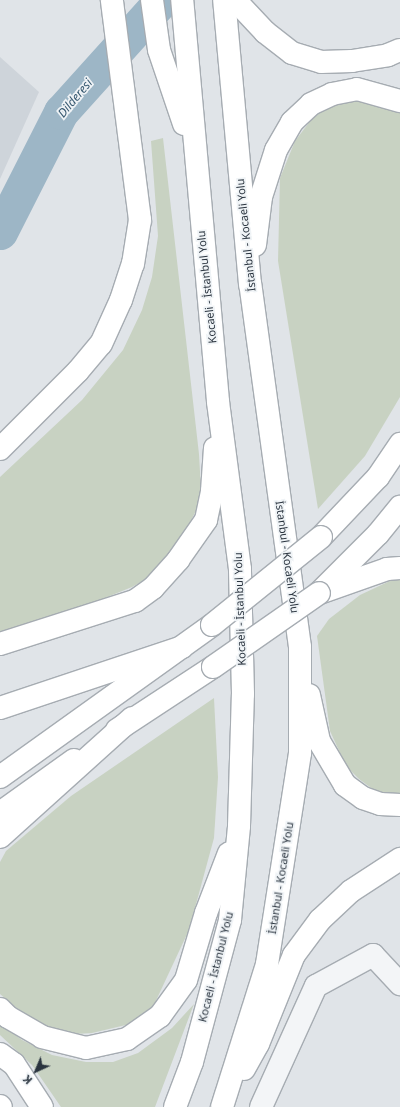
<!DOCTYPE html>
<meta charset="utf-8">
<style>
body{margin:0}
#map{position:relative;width:400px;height:1107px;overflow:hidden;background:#e0e4e8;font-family:"Noto Sans",sans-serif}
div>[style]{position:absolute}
.built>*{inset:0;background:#ced4da}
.green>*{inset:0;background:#c8d2c2}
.river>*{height:35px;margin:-17.5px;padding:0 17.5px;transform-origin:17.5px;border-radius:17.5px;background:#9db6c6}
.roads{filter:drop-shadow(1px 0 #a6acb2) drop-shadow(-1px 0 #a6acb2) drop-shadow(0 1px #a6acb2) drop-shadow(0 -1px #a6acb2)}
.minor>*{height:22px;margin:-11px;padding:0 11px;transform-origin:11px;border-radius:11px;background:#f3f5f7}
.secondary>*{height:22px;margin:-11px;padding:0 11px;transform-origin:11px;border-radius:11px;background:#fff}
.trunk>*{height:22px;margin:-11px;padding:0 11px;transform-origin:11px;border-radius:11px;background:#fff}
.bridges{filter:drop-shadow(1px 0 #a6acb2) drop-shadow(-1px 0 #a6acb2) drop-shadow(0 1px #a6acb2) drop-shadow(0 -1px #a6acb2)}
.secondary-bridge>*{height:22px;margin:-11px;padding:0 11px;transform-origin:11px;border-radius:11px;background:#fff}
span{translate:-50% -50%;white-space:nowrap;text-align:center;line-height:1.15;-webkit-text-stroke:3.5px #eff3f6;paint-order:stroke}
.street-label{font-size:11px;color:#2a343f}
.water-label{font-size:12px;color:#365870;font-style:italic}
.north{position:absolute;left:16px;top:1051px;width:40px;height:40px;-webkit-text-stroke:3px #eff3f6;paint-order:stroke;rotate:224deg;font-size:11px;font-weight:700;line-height:16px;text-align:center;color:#2a343f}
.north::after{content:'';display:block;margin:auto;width:14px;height:18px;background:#2a343f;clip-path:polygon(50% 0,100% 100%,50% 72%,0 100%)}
</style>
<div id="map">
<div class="built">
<div style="clip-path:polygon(0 57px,39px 92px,0 179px)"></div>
</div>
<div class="green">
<div style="clip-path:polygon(365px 100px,386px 104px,400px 113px,400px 397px,365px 456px,318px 509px,278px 261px,280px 178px,295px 141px,311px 120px,332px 103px)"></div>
<div style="clip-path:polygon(163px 138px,199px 454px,201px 489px,197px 509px,179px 543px,157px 573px,132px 587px,80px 608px,0 633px,0 477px,82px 400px,123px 350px,142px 310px,152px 277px,158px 236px,151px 141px)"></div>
<div style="clip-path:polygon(392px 580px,400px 580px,400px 794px,378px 793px,359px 779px,346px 766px,330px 731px,317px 636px,329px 619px,360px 595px)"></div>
<div style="clip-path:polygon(214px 698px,218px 777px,214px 838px,189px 930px,153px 1007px,130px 1024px,92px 1033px,76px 1034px,53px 1030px,32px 1021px,0 994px,0 862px,6px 851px,71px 796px)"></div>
<div style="clip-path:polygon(194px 1004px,155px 1107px,61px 1107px,32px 1065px,0 1035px,0 1023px,22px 1040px,52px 1055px,86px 1062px,113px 1062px,138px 1053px,172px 1028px)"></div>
</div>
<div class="river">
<div style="left:0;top:232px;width:135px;rotate:-63.1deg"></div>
<div style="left:61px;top:112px;width:151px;rotate:-48deg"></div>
</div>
<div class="roads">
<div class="minor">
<div style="left:261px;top:1107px;width:133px;rotate:-65.6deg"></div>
<div style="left:316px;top:986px;width:65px;rotate:-28.5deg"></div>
<div style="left:373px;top:955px;width:40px;rotate:47deg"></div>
</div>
<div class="secondary">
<div style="left:321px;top:537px;width:83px;rotate:-46.5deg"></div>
<div style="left:378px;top:477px;width:40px;rotate:-56deg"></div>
<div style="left:319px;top:593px;width:83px;rotate:-45deg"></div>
<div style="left:378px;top:534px;width:35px;rotate:-51deg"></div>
<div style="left:117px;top:730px;width:115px;rotate:-33.3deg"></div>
<div style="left:0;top:777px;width:261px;rotate:-35.6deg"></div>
<div style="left:0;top:813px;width:91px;rotate:-35.6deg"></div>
</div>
<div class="trunk">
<div style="left:152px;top:0;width:50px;rotate:82deg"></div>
<div style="left:159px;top:50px;width:78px;rotate:71.3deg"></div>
<div style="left:235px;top:0;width:44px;rotate:46.8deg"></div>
<div style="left:265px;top:32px;width:34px;rotate:38deg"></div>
<div style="left:292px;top:53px;width:30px;rotate:17deg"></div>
<div style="left:321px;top:62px;width:31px;rotate:-2deg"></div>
<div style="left:352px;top:61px;width:36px;rotate:-9deg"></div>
<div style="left:388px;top:55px;width:13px;rotate:-23deg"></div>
<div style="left:255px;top:245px;width:48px;rotate:-82.9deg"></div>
<div style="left:261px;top:197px;width:49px;rotate:-72.3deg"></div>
<div style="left:276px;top:150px;width:32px;rotate:-60deg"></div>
<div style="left:292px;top:122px;width:26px;rotate:-43deg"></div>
<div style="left:311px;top:104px;width:23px;rotate:-25deg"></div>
<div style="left:332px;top:94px;width:25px;rotate:-11deg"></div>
<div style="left:357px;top:89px;width:45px;rotate:15.6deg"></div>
<div style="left:0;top:449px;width:110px;rotate:-45deg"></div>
<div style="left:78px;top:371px;width:35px;rotate:-50deg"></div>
<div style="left:101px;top:344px;width:48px;rotate:-65.6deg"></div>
<div style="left:121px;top:300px;width:38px;rotate:-72deg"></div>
<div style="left:133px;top:264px;width:45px;rotate:-81deg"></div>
<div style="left:140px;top:220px;width:222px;rotate:-97.3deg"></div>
<div style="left:319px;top:593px;width:72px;rotate:-19.4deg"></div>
<div style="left:387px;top:569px;width:13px;rotate:-4deg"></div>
<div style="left:0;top:644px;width:142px;rotate:-17.7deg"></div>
<div style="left:135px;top:601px;width:22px;rotate:-36deg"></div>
<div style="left:153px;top:588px;width:38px;rotate:-48deg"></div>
<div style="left:178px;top:560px;width:49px;rotate:-55deg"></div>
<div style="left:206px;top:520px;width:30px;rotate:-78deg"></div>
<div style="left:212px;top:491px;width:43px;rotate:-86deg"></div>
<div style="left:309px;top:695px;width:47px;rotate:77.7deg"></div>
<div style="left:319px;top:741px;width:51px;rotate:59.4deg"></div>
<div style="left:345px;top:785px;width:22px;rotate:36deg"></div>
<div style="left:363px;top:798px;width:18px;rotate:19deg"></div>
<div style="left:380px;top:804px;width:20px;rotate:3deg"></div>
<div style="left:0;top:708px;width:192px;rotate:-18.5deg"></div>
<div style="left:0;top:837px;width:178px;rotate:-42deg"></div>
<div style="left:0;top:1009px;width:11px;rotate:45deg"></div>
<div style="left:8px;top:1017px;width:39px;rotate:30deg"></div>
<div style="left:42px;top:1037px;width:45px;rotate:14deg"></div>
<div style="left:86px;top:1048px;width:42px;rotate:-12.4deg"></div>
<div style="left:127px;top:1039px;width:40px;rotate:-34.9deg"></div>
<div style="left:160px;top:1016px;width:44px;rotate:-54.2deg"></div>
<div style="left:186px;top:980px;width:70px;rotate:-73.4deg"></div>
<div style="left:206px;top:913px;width:64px;rotate:-69deg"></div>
<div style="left:0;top:1054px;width:17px;rotate:36deg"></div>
<div style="left:14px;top:1064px;width:51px;rotate:56.9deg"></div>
<div style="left:244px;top:1069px;width:29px;rotate:-61deg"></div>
<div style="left:258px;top:1044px;width:96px;rotate:-68deg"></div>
<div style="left:294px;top:955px;width:44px;rotate:-53.4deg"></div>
<div style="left:320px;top:920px;width:42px;rotate:-43.1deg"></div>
<div style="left:351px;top:891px;width:59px;rotate:-33.1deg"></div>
<div style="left:0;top:1106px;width:1px;rotate:45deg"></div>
<div style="left:175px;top:1107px;width:48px;rotate:-69.3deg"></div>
<div style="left:192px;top:1062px;width:147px;rotate:-75deg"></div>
<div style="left:230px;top:920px;width:94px;rotate:-84.5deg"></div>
<div style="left:239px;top:826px;width:132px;rotate:-88.3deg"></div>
<div style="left:243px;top:694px;width:125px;rotate:-91.4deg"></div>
<div style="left:240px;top:569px;width:169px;rotate:-97.5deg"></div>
<div style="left:218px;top:401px;width:403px;rotate:-95.1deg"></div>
<div style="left:222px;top:1107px;width:150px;rotate:-72.5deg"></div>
<div style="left:267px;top:964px;width:214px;rotate:-81.1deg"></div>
<div style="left:300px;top:753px;width:106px;rotate:-90deg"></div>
<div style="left:300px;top:647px;width:366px;rotate:-97.8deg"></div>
<div style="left:250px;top:284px;width:285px;rotate:-95.2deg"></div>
</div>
</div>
<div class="bridges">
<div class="secondary-bridge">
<div style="left:212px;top:625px;width:140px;rotate:-38.9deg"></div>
<div style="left:213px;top:667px;width:129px;rotate:-34.9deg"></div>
</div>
</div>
<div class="street-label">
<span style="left:246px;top:235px;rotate:-96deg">İstanbul - Kocaeli Yolu</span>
<span style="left:207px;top:287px;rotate:-96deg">Kocaeli - İstanbul Yolu</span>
<span style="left:287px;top:557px;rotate:82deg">İstanbul - Kocaeli Yolu</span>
<span style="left:240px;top:609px;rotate:-92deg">Kocaeli - İstanbul Yolu</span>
<span style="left:281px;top:878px;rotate:-81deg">İstanbul - Kocaeli Yolu</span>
<span style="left:216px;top:967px;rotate:-76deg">Kocaeli - İstanbul Yolu</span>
</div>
<div class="water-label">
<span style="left:75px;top:98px;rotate:-50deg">Dilderesi</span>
</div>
<div class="north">K</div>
</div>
